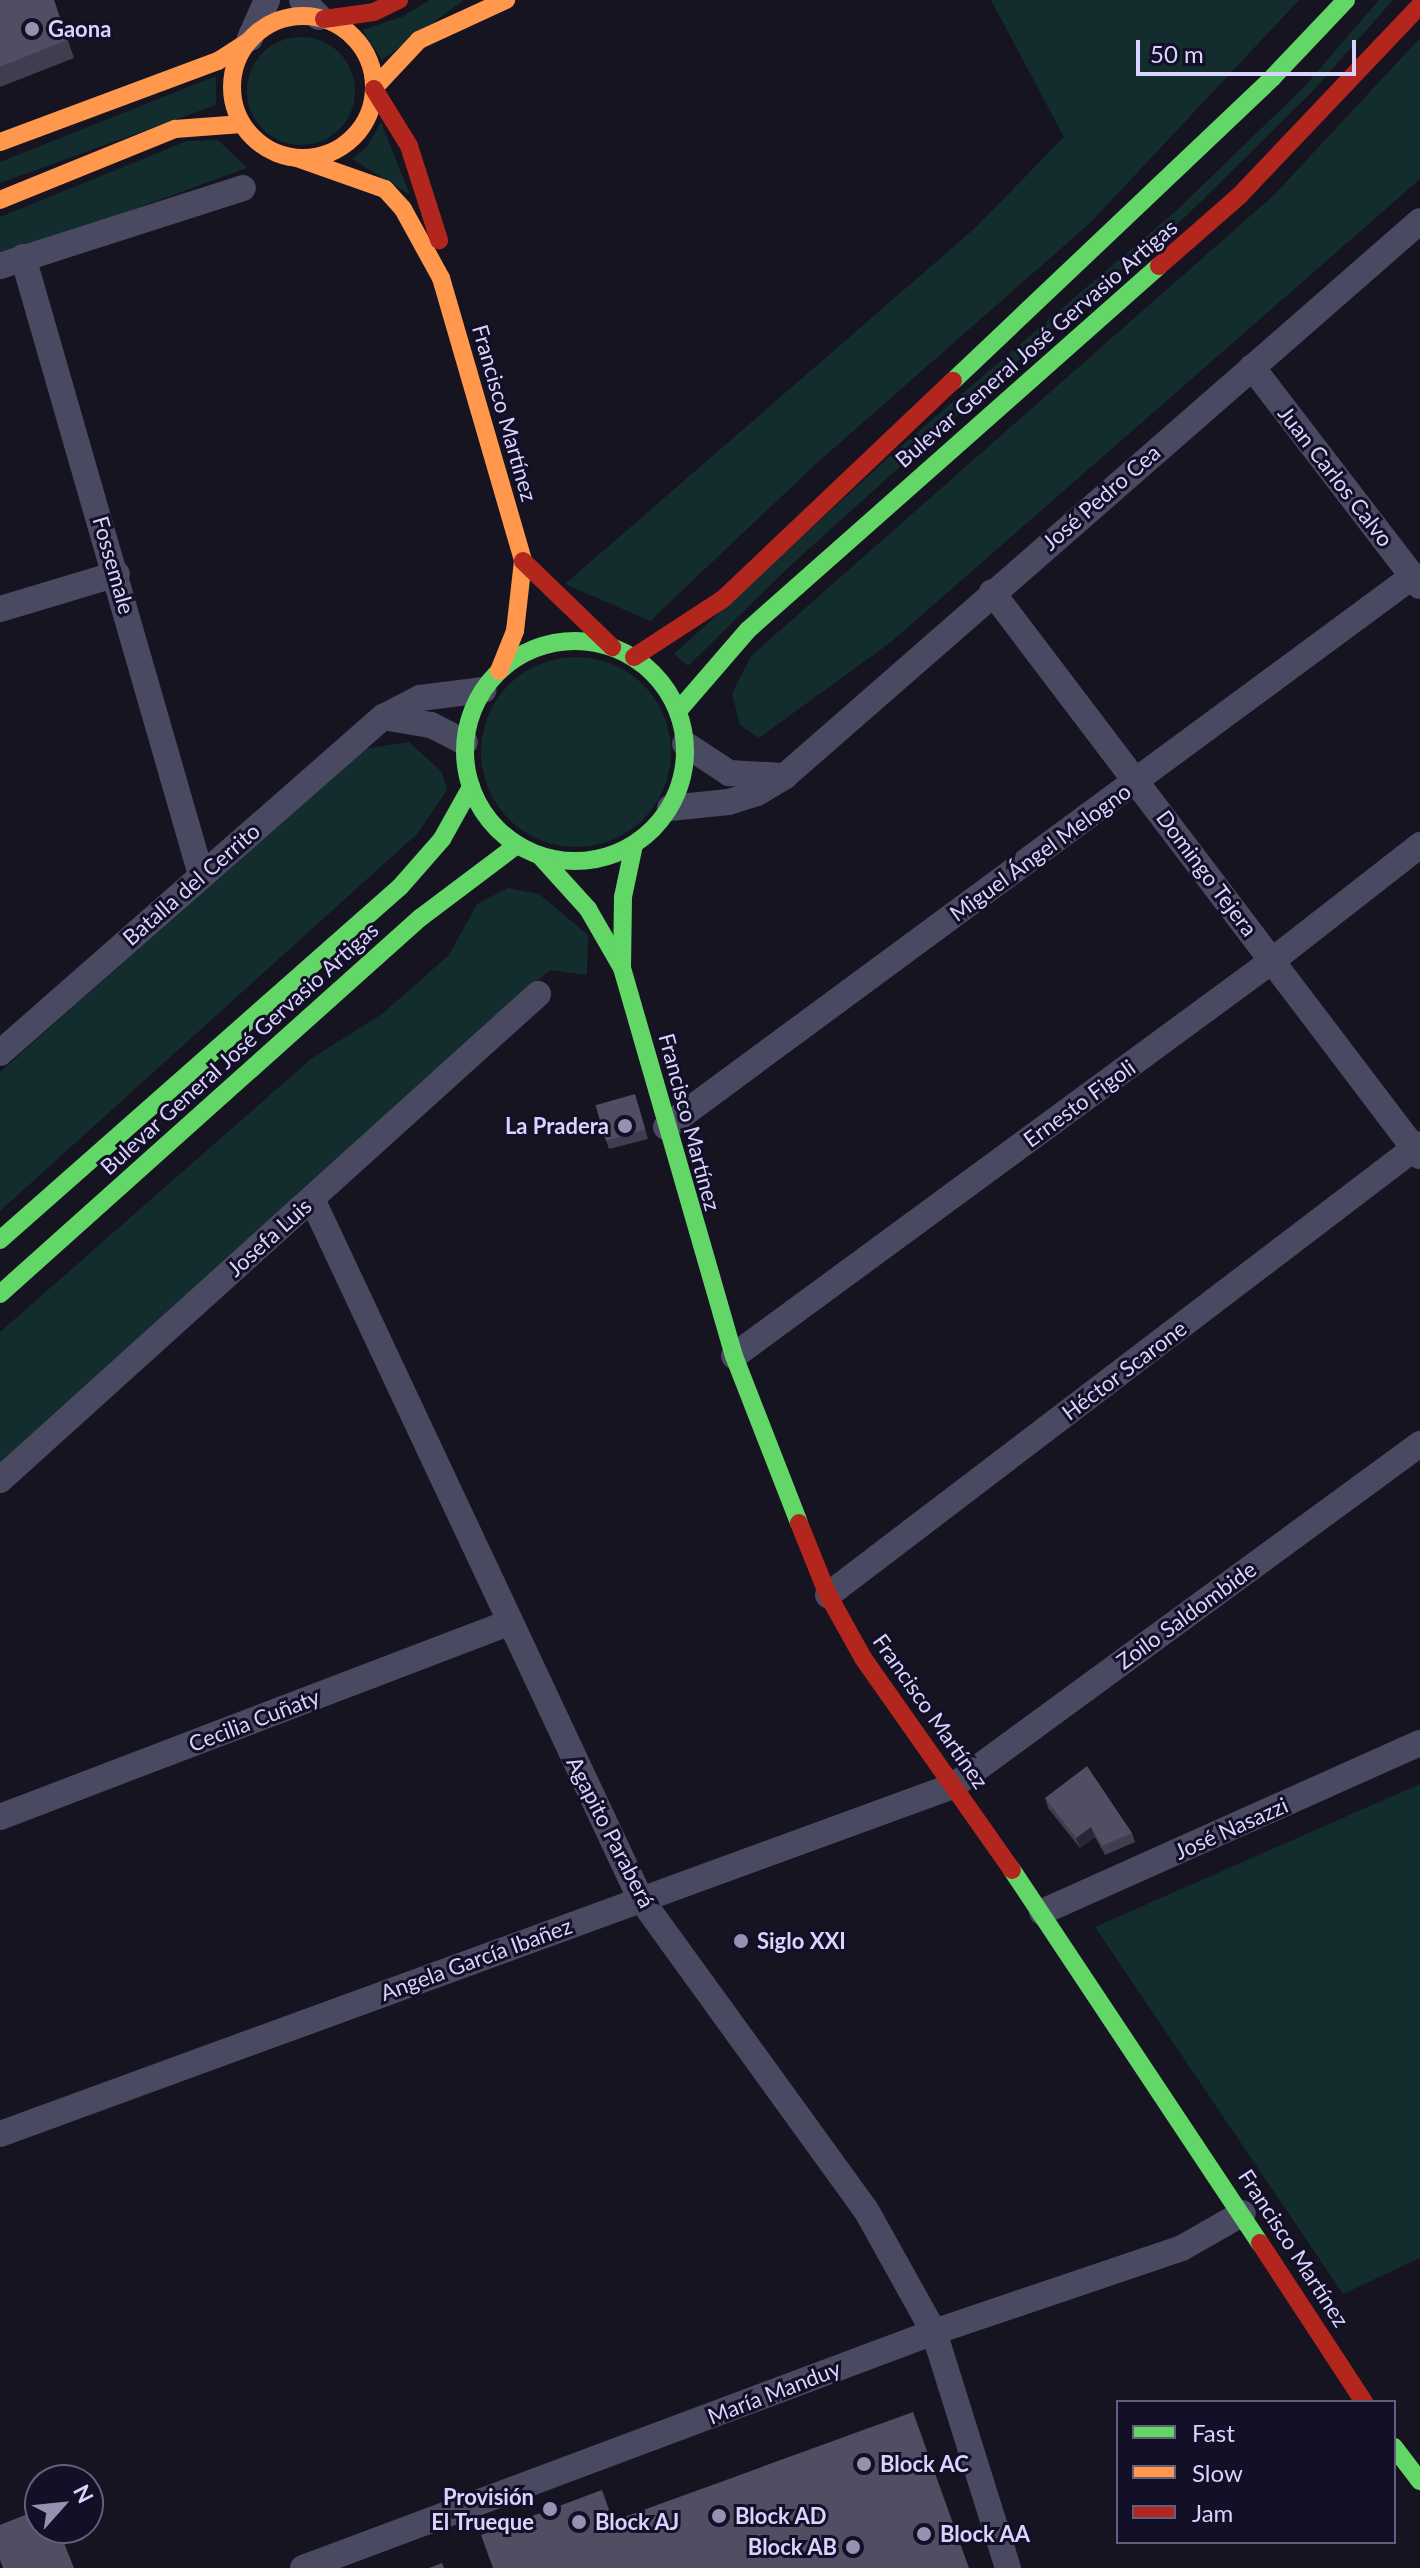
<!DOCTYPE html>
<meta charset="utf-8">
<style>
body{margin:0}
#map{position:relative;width:1420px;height:2568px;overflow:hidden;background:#161421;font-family:Lato,sans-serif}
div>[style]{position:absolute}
.green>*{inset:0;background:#132c2d}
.round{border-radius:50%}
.street>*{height:26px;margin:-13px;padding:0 13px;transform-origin:13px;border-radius:13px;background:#4a4962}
.fast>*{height:18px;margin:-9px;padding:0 9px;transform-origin:9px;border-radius:9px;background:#63d668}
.fast>.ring{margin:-9px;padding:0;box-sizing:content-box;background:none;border:18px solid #63d668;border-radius:50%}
.slow>*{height:18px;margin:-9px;padding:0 9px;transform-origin:9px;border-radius:9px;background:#ff974d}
.slow>.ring{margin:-9px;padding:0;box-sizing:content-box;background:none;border:18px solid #ff974d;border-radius:50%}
.jam>*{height:18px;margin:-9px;padding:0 9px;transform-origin:9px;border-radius:9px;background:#b3261e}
.wall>*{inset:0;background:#403d50}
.shaded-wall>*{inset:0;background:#282635}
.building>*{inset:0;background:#504e63;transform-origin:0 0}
.dots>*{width:22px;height:22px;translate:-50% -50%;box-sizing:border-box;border:4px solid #130f26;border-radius:50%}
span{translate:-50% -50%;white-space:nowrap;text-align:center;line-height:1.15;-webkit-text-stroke:6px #130f26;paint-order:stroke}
.poi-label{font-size:22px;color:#d9d4ff;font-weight:700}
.left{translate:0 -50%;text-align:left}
.right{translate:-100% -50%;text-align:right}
.street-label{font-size:22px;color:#d9d4ff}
.legend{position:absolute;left:1116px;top:2400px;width:280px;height:144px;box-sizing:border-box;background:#130f26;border:2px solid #625e7d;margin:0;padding:10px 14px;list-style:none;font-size:24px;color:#d9d4ff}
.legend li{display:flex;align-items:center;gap:16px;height:40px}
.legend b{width:40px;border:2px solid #625e7d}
.north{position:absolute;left:24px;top:2464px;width:80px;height:80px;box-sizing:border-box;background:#130f26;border:2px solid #625e7d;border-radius:50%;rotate:63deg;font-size:22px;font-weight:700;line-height:32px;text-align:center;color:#d9d4ff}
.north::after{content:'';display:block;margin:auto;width:28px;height:36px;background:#9591b1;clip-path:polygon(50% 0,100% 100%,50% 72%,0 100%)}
.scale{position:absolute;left:1136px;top:40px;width:220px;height:36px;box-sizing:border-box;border:4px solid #d9d4ff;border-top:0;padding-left:10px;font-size:24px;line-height:28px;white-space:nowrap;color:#d9d4ff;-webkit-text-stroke:6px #130f26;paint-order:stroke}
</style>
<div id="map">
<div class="green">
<div style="clip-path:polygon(430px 0,464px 0,382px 60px,362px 30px,404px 16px)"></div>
<div style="clip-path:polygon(991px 0,1299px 0,1090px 223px,818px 462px,650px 621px,565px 584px,975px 228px,1064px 137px)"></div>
<div style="clip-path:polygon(1379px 0,1393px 0,1312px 92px,1184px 218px,1088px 297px,791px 565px,688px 666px,674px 654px,901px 446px,1177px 210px,1304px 87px)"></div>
<div class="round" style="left:247px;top:37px;width:108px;height:108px"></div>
<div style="clip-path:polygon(1420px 38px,1420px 179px,891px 642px,759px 738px,740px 725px,732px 693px,752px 655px,1274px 195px)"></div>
<div style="clip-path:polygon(216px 76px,216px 105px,0 183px,0 162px)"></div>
<div style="clip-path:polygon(381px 122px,410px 195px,352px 159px,367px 147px)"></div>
<div style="clip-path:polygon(218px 140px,247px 168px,0 258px,0 217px,187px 141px)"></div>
<div class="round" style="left:481px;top:657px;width:190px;height:190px"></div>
<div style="clip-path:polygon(409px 742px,442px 772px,447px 790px,417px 834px,0 1211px,0 1072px,362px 749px)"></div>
<div style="clip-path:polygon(508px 888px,539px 894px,588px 935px,587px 975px,550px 970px,0 1463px,0 1332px,312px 1058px,382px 1014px,449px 955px,477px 904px)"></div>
<div style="clip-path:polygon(1420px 1784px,1420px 2258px,1343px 2294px,1095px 1927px)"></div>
</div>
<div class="street">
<div style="left:302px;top:0;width:24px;rotate:45deg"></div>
<div style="left:250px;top:38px;width:42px;rotate:-65.9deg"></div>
<div style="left:23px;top:257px;width:643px;rotate:73.93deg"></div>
<div style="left:0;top:266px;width:255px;rotate:-17.8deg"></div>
<div style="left:1252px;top:367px;width:276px;rotate:52.5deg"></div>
<div style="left:992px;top:592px;width:708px;rotate:52.81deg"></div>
<div style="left:0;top:609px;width:122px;rotate:-16.7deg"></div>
<div style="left:383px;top:717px;width:49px;rotate:9.5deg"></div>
<div style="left:431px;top:725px;width:38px;rotate:27deg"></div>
<div style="left:685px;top:744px;width:53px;rotate:33.4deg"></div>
<div style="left:729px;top:773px;width:56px;rotate:3.1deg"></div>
<div style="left:670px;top:808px;width:59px;rotate:-5.8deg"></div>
<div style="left:729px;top:802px;width:29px;rotate:-18deg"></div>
<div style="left:757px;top:793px;width:33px;rotate:-31deg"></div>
<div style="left:785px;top:776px;width:843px;rotate:-41.15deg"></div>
<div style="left:0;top:1053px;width:509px;rotate:-41.26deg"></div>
<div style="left:383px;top:717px;width:42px;rotate:-27.2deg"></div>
<div style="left:420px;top:698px;width:64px;rotate:-7.2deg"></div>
<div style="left:666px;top:1127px;width:928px;rotate:-36.41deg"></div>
<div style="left:312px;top:1199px;width:772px;rotate:64.86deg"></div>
<div style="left:640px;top:1898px;width:385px;rotate:54.1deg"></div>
<div style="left:866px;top:2210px;width:140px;rotate:60.9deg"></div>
<div style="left:934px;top:2332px;width:247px;rotate:72.6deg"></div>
<div style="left:734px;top:1356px;width:669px;rotate:-36.3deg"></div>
<div style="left:1273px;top:960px;width:187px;rotate:-38deg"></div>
<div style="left:0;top:1480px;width:725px;rotate:-42.09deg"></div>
<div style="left:828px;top:1595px;width:744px;rotate:-37.3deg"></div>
<div style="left:0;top:1817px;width:544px;rotate:-20.9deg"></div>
<div style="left:1042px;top:1912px;width:414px;rotate:-24.1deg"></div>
<div style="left:0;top:2134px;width:1015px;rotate:-20.06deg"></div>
<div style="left:953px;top:1786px;width:579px;rotate:-36.22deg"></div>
<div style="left:303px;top:2568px;width:674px;rotate:-20.51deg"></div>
<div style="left:934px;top:2332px;width:262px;rotate:-18.7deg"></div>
<div style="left:1182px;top:2248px;width:70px;rotate:-29.8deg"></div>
</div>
<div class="fast">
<div style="left:953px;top:381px;width:441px;rotate:-43.5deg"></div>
<div style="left:1273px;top:77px;width:106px;rotate:-46.5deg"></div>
<div class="ring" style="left:465px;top:641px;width:202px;height:202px"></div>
<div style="left:678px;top:711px;width:107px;rotate:-49.2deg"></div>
<div style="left:748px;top:630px;width:549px;rotate:-41.53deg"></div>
<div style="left:540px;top:856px;width:72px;rotate:47.8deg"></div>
<div style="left:588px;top:909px;width:68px;rotate:60deg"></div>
<div style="left:622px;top:968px;width:404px;rotate:73.9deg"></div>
<div style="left:734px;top:1356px;width:179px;rotate:68.7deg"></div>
<div style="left:622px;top:968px;width:71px;rotate:-89.2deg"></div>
<div style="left:623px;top:897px;width:53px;rotate:-78.1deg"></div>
<div style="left:0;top:1240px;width:533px;rotate:-41.43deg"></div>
<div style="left:400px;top:887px;width:64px;rotate:-48.8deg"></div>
<div style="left:442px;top:839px;width:60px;rotate:-60.9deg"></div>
<div style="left:0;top:1294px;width:564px;rotate:-41.84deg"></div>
<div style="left:420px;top:918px;width:121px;rotate:-37deg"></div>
<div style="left:1012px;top:1870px;width:448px;rotate:56.4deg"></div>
<div style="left:1394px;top:2447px;width:43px;rotate:52.6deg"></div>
</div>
<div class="slow">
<div class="ring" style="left:232px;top:16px;width:124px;height:124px"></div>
<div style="left:374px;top:88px;width:66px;rotate:-46.8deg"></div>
<div style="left:419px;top:40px;width:96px;rotate:-24.7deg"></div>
<div style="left:0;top:142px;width:233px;rotate:-20.4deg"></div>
<div style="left:218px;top:61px;width:35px;rotate:-33deg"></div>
<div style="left:297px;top:158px;width:93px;rotate:19.4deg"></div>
<div style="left:385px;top:189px;width:27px;rotate:48deg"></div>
<div style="left:403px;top:209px;width:79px;rotate:61.2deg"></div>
<div style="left:441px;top:278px;width:295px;rotate:73.8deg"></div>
<div style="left:523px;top:561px;width:70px;rotate:96.5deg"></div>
<div style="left:515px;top:631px;width:43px;rotate:111.8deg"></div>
<div style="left:0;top:200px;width:189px;rotate:-22.1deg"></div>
<div style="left:175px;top:129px;width:67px;rotate:-4.3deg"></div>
</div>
<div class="jam">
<div style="left:324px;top:19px;width:50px;rotate:-8deg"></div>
<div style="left:374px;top:12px;width:28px;rotate:-26deg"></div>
<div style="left:374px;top:89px;width:67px;rotate:58.4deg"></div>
<div style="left:409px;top:146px;width:99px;rotate:72.3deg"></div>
<div style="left:1159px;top:266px;width:108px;rotate:-41.2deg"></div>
<div style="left:1240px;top:195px;width:262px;rotate:-46.5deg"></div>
<div style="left:523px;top:561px;width:124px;rotate:44deg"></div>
<div style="left:634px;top:657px;width:106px;rotate:-33.1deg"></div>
<div style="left:723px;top:599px;width:317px;rotate:-43.5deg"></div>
<div style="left:799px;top:1523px;width:78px;rotate:68.1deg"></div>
<div style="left:828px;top:1595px;width:72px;rotate:60.9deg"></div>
<div style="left:863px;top:1658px;width:259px;rotate:54.9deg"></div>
<div style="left:1260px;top:2243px;width:190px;rotate:56.8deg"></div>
</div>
<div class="wall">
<div style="clip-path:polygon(0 0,54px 0,74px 58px,0 87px)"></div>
<div style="clip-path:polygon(638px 1104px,648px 1139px,609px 1149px,606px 1140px)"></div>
<div style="clip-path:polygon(1045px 1798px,1132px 1833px,1135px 1842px,1105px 1855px,1095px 1837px,1080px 1848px,1048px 1808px)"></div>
</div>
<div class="shaded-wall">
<div style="clip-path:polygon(1091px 1827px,1095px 1837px,1080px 1848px,1076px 1838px)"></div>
</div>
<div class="building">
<div style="clip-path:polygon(0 0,54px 0,67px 40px,0 67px)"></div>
<div style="left:635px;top:1094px;width:37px;height:41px;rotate:74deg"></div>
<div style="clip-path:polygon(1087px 1766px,1132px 1833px,1102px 1846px,1091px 1827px,1076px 1838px,1045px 1798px)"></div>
<div style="clip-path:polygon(913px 2412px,969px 2568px,493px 2568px,481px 2535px,602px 2490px,613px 2521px)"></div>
<div style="clip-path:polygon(40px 2509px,40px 2528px,58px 2528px,74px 2568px,3px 2568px,0 2560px,0 2525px)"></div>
<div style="clip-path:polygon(442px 2563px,444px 2568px,429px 2568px)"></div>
</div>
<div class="dots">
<div style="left:32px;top:29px;background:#9591b1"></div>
<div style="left:625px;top:1126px;background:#9591b1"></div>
<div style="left:741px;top:1941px;background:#9591b1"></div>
<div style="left:864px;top:2464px;background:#9591b1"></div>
<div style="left:550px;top:2509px;background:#9591b1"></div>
<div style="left:719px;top:2516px;background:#9591b1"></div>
<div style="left:579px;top:2522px;background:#9591b1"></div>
<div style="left:924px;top:2534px;background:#9591b1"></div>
<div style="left:853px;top:2547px;background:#9591b1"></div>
</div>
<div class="poi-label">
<span class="left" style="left:48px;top:29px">Gaona</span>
<span class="right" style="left:609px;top:1126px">La Pradera</span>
<span class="left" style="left:757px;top:1941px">Siglo XXI</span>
<span class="left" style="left:880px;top:2464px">Block AC</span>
<span class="right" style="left:534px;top:2509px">Provisión<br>El Trueque</span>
<span class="left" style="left:735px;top:2516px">Block AD</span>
<span class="left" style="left:595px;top:2522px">Block AJ</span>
<span class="left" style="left:940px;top:2534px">Block AA</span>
<span class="right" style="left:837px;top:2547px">Block AB</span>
</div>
<div class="street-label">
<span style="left:1036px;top:343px;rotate:-41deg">Bulevar General José Gervasio Artigas</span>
<span style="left:505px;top:413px;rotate:74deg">Francisco Martínez</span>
<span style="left:1336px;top:476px;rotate:52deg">Juan Carlos Calvo</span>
<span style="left:1101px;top:497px;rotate:-41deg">José Pedro Cea</span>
<span style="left:114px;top:565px;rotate:74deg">Fossemale</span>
<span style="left:1040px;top:852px;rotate:-36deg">Miguel Ángel Melogno</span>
<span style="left:1207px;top:873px;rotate:53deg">Domingo Tejera</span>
<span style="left:191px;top:884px;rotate:-41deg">Batalla del Cerrito</span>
<span style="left:239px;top:1048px;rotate:-42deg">Bulevar General José Gervasio Artigas</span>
<span style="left:1079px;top:1103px;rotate:-36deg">Ernesto Figoli</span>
<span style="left:690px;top:1122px;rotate:75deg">Francisco Martínez</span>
<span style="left:269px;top:1237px;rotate:-42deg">Josefa Luis</span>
<span style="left:1124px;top:1370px;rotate:-37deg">Héctor Scarone</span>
<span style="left:1186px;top:1615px;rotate:-36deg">Zoilo Saldombide</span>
<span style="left:931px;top:1711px;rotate:55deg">Francisco Martínez</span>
<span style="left:254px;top:1720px;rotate:-21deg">Cecilia Cuñaty</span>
<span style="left:1231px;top:1828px;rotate:-24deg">José Nasazzi</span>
<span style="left:611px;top:1832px;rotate:63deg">Agapito Paraberá</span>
<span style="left:476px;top:1959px;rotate:-20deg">Angela García Ibañez</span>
<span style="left:1294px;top:2248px;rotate:57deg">Francisco Martínez</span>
<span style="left:774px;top:2392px;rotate:-21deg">María Manduy</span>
</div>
<ul class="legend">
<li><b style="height:10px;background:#63d668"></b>Fast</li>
<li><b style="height:10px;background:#ff974d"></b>Slow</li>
<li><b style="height:10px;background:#b3261e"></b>Jam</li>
</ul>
<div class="north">N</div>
<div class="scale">50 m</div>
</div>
